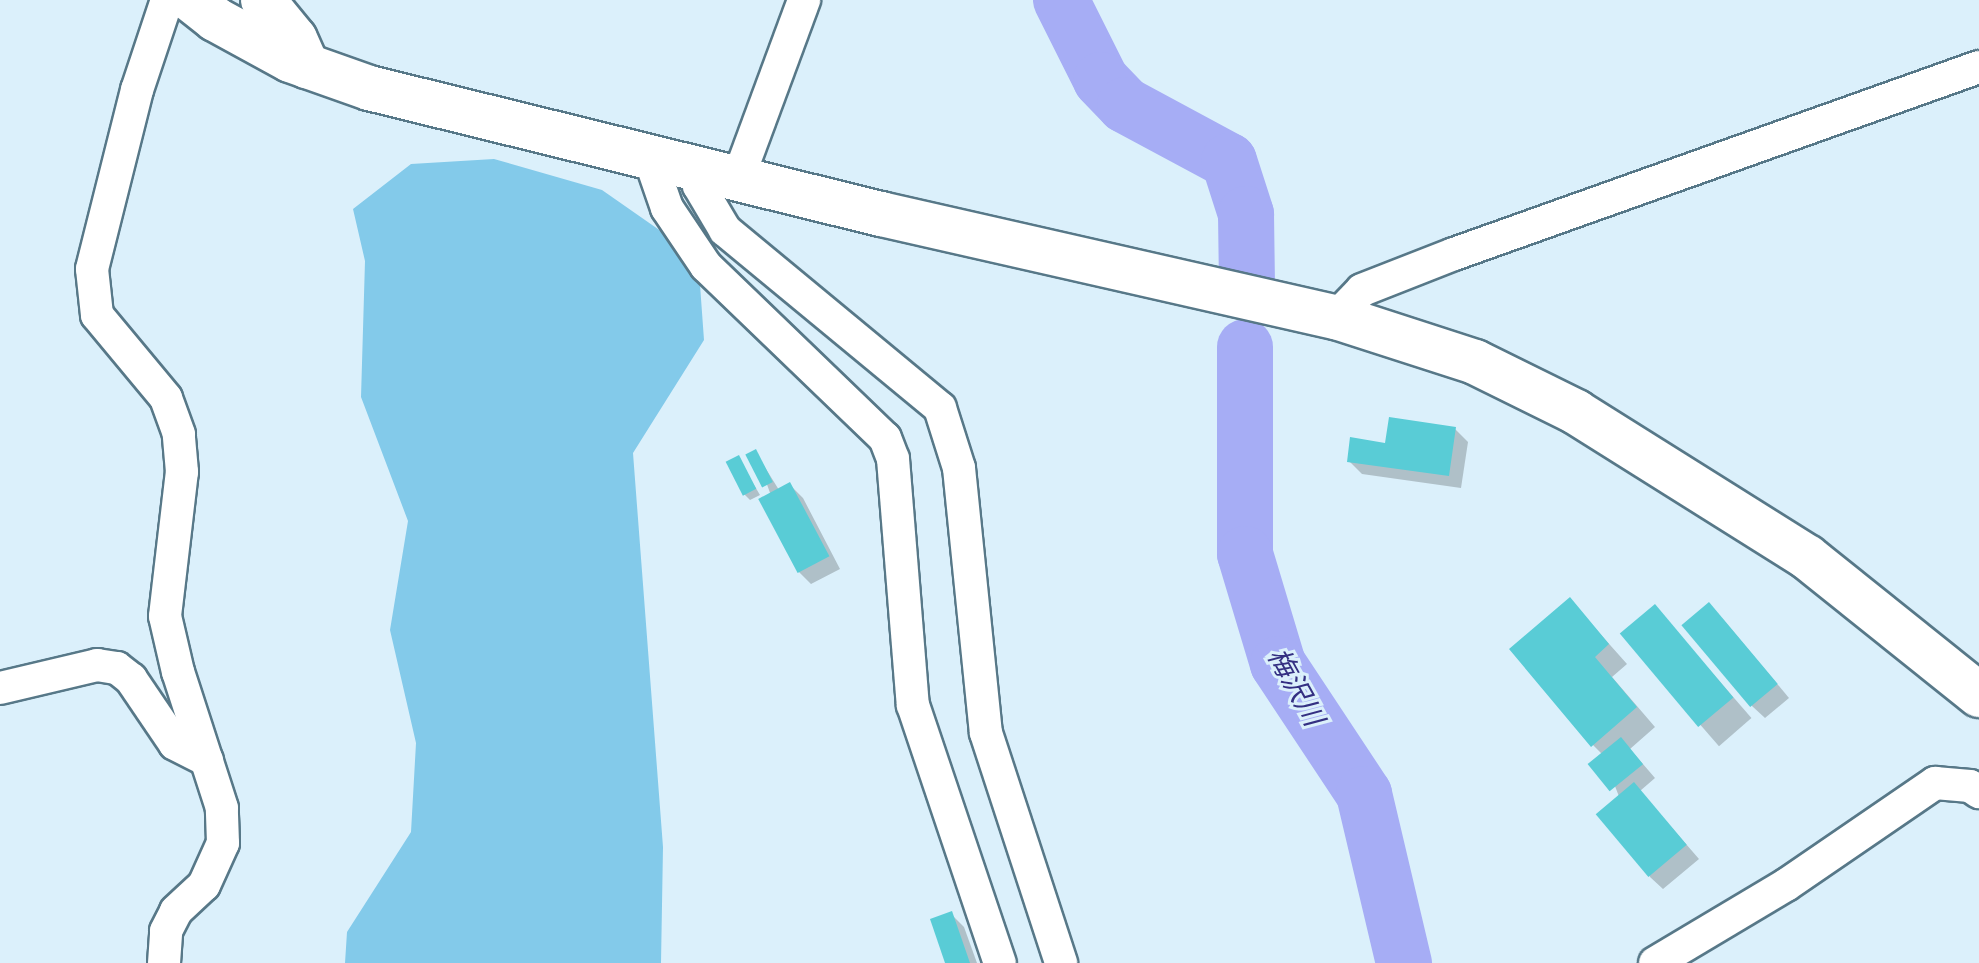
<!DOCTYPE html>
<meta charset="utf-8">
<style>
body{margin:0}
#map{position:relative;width:1979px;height:963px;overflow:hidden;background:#dbf0fb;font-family:"Noto Sans","Noto Sans JP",sans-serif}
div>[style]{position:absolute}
.green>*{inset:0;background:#83caea}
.shadow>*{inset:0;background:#0003;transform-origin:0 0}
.river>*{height:56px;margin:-28px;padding:0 28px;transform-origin:28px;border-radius:28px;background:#a6adf5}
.building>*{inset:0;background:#59ccd6;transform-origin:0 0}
.roads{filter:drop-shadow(2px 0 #577888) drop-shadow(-2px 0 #577888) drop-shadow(0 2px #577888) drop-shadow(0 -2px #577888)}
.street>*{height:32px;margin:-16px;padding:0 16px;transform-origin:16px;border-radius:16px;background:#fff}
.secondary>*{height:44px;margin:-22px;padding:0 22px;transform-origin:22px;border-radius:22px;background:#fff}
span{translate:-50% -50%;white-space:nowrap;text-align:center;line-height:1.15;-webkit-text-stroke:6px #dbf0fb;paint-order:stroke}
.water-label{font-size:28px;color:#343082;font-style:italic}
</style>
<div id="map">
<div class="green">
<div style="clip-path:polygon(494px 159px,602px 190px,698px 257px,704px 340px,633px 453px,663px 847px,661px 963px,345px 963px,347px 932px,411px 832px,416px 743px,390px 630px,408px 521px,361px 397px,365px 261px,353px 209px,411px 164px)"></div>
</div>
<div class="shadow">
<div style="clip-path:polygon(1455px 429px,1468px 442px,1461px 488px,1362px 474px,1349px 461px,1387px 445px)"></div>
<div style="clip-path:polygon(755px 451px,779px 490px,790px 485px,803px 498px,840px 569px,811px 584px,798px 571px)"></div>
<div style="clip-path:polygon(738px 458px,760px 495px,750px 500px,744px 494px)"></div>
<div style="clip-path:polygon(1570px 600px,1627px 664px,1612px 677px,1655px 727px,1630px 749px,1655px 778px,1640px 791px,1699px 859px,1663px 889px,1650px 877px,1603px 755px,1593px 745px)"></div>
<div style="left:1655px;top:607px;width:147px;height:43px;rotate:49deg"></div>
<div style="clip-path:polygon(1722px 618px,1789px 698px,1765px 718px,1752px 706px)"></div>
<div style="clip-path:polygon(951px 914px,964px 927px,977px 963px,947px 963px)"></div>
</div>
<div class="river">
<div style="left:1061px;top:0;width:89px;rotate:63.4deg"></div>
<div style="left:1101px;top:80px;width:35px;rotate:46deg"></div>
<div style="left:1125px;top:105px;width:118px;rotate:28.3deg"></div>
<div style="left:1229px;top:161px;width:56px;rotate:72.2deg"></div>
<div style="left:1246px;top:214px;width:76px;rotate:89.2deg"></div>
<div style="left:1245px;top:347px;width:207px;rotate:90deg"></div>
<div style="left:1245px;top:554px;width:115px;rotate:73.3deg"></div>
<div style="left:1278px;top:664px;width:156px;rotate:56.5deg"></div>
<div style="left:1364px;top:794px;width:174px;rotate:76.7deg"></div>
</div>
<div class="building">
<div style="clip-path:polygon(1389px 417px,1456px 427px,1449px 476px,1347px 462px,1350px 437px,1385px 443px)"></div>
<div style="left:756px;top:449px;width:37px;height:12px;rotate:63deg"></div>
<div style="left:739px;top:455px;width:38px;height:15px;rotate:63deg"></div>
<div style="left:790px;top:482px;width:84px;height:36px;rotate:62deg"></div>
<div style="clip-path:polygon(1570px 597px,1609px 644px,1595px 657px,1637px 707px,1591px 747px,1509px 649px)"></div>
<div style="left:1709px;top:602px;width:107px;height:36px;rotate:50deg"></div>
<div style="left:1655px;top:604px;width:122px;height:46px;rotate:50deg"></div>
<div style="left:1621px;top:737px;width:35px;height:43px;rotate:51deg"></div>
<div style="left:1634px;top:782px;width:82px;height:50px;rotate:50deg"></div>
<div style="clip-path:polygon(952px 911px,970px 963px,945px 963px,930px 919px)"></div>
</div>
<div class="roads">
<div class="street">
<div style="left:649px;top:156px;width:55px;rotate:70.9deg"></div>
<div style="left:667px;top:208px;width:70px;rotate:56.1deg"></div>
<div style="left:706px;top:266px;width:248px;rotate:43.9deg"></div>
<div style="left:885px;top:438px;width:22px;rotate:69deg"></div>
<div style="left:893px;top:459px;width:247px;rotate:85.4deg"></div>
<div style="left:913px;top:705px;width:272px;rotate:71.4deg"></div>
<div style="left:696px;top:165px;width:21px;rotate:82deg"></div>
<div style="left:699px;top:186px;width:51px;rotate:59.4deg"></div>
<div style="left:725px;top:230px;width:279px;rotate:39.6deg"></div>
<div style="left:940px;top:408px;width:63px;rotate:72.4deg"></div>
<div style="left:959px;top:468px;width:266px;rotate:84.2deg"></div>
<div style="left:986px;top:733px;width:242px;rotate:71.9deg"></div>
<div style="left:739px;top:176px;width:188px;rotate:-69.7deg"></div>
<div style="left:1336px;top:317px;width:37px;rotate:-46deg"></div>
<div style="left:1362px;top:290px;width:99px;rotate:-21.4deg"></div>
<div style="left:1454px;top:254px;width:557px;rotate:-19.61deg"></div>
<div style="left:0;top:688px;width:100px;rotate:-13.3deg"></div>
<div style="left:97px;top:665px;width:20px;rotate:9deg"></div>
<div style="left:117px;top:668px;width:18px;rotate:38deg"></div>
<div style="left:131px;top:679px;width:78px;rotate:55.9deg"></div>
<div style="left:175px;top:744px;width:36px;rotate:27deg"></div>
<div style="left:164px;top:963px;width:32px;rotate:-86deg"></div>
<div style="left:166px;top:931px;width:22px;rotate:-63deg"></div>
<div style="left:176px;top:911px;width:38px;rotate:-43deg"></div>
<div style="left:204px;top:885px;width:46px;rotate:-65.7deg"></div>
<div style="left:223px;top:843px;width:35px;rotate:-92deg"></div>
<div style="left:222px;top:808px;width:143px;rotate:-107.9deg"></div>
<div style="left:178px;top:672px;width:57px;rotate:-103.1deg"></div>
<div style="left:165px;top:616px;width:145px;rotate:-83.3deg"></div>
<div style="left:182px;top:472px;width:38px;rotate:-95deg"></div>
<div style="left:179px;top:434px;width:38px;rotate:-110deg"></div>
<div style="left:166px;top:398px;width:108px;rotate:-129.7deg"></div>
<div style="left:97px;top:315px;width:46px;rotate:-96.2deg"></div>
<div style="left:92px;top:269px;width:185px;rotate:-75.9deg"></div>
<div style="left:137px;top:90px;width:95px;rotate:-71.6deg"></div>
<div style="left:1655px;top:963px;width:152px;rotate:-30.8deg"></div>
<div style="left:1786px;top:885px;width:181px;rotate:-34.4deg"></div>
<div style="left:1935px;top:783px;width:35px;rotate:5deg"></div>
<div style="left:1970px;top:786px;width:11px;rotate:34deg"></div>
</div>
<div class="secondary">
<div style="left:191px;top:0;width:31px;rotate:38deg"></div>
<div style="left:215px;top:19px;width:85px;rotate:28.7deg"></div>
<div style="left:290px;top:60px;width:84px;rotate:19.5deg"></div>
<div style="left:369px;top:88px;width:527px;rotate:13.83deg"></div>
<div style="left:881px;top:214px;width:467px;rotate:12.8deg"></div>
<div style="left:1336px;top:317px;width:146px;rotate:17.9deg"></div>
<div style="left:1475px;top:362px;width:113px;rotate:26.3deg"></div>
<div style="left:1576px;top:412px;width:273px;rotate:32.1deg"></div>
<div style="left:1807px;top:557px;width:221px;rotate:38.7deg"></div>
<div style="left:263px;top:0;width:50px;rotate:50.6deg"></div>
<div style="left:295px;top:39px;width:30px;rotate:66deg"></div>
</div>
</div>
<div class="water-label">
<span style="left:1297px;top:686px;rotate:61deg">梅沢川</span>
</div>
</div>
